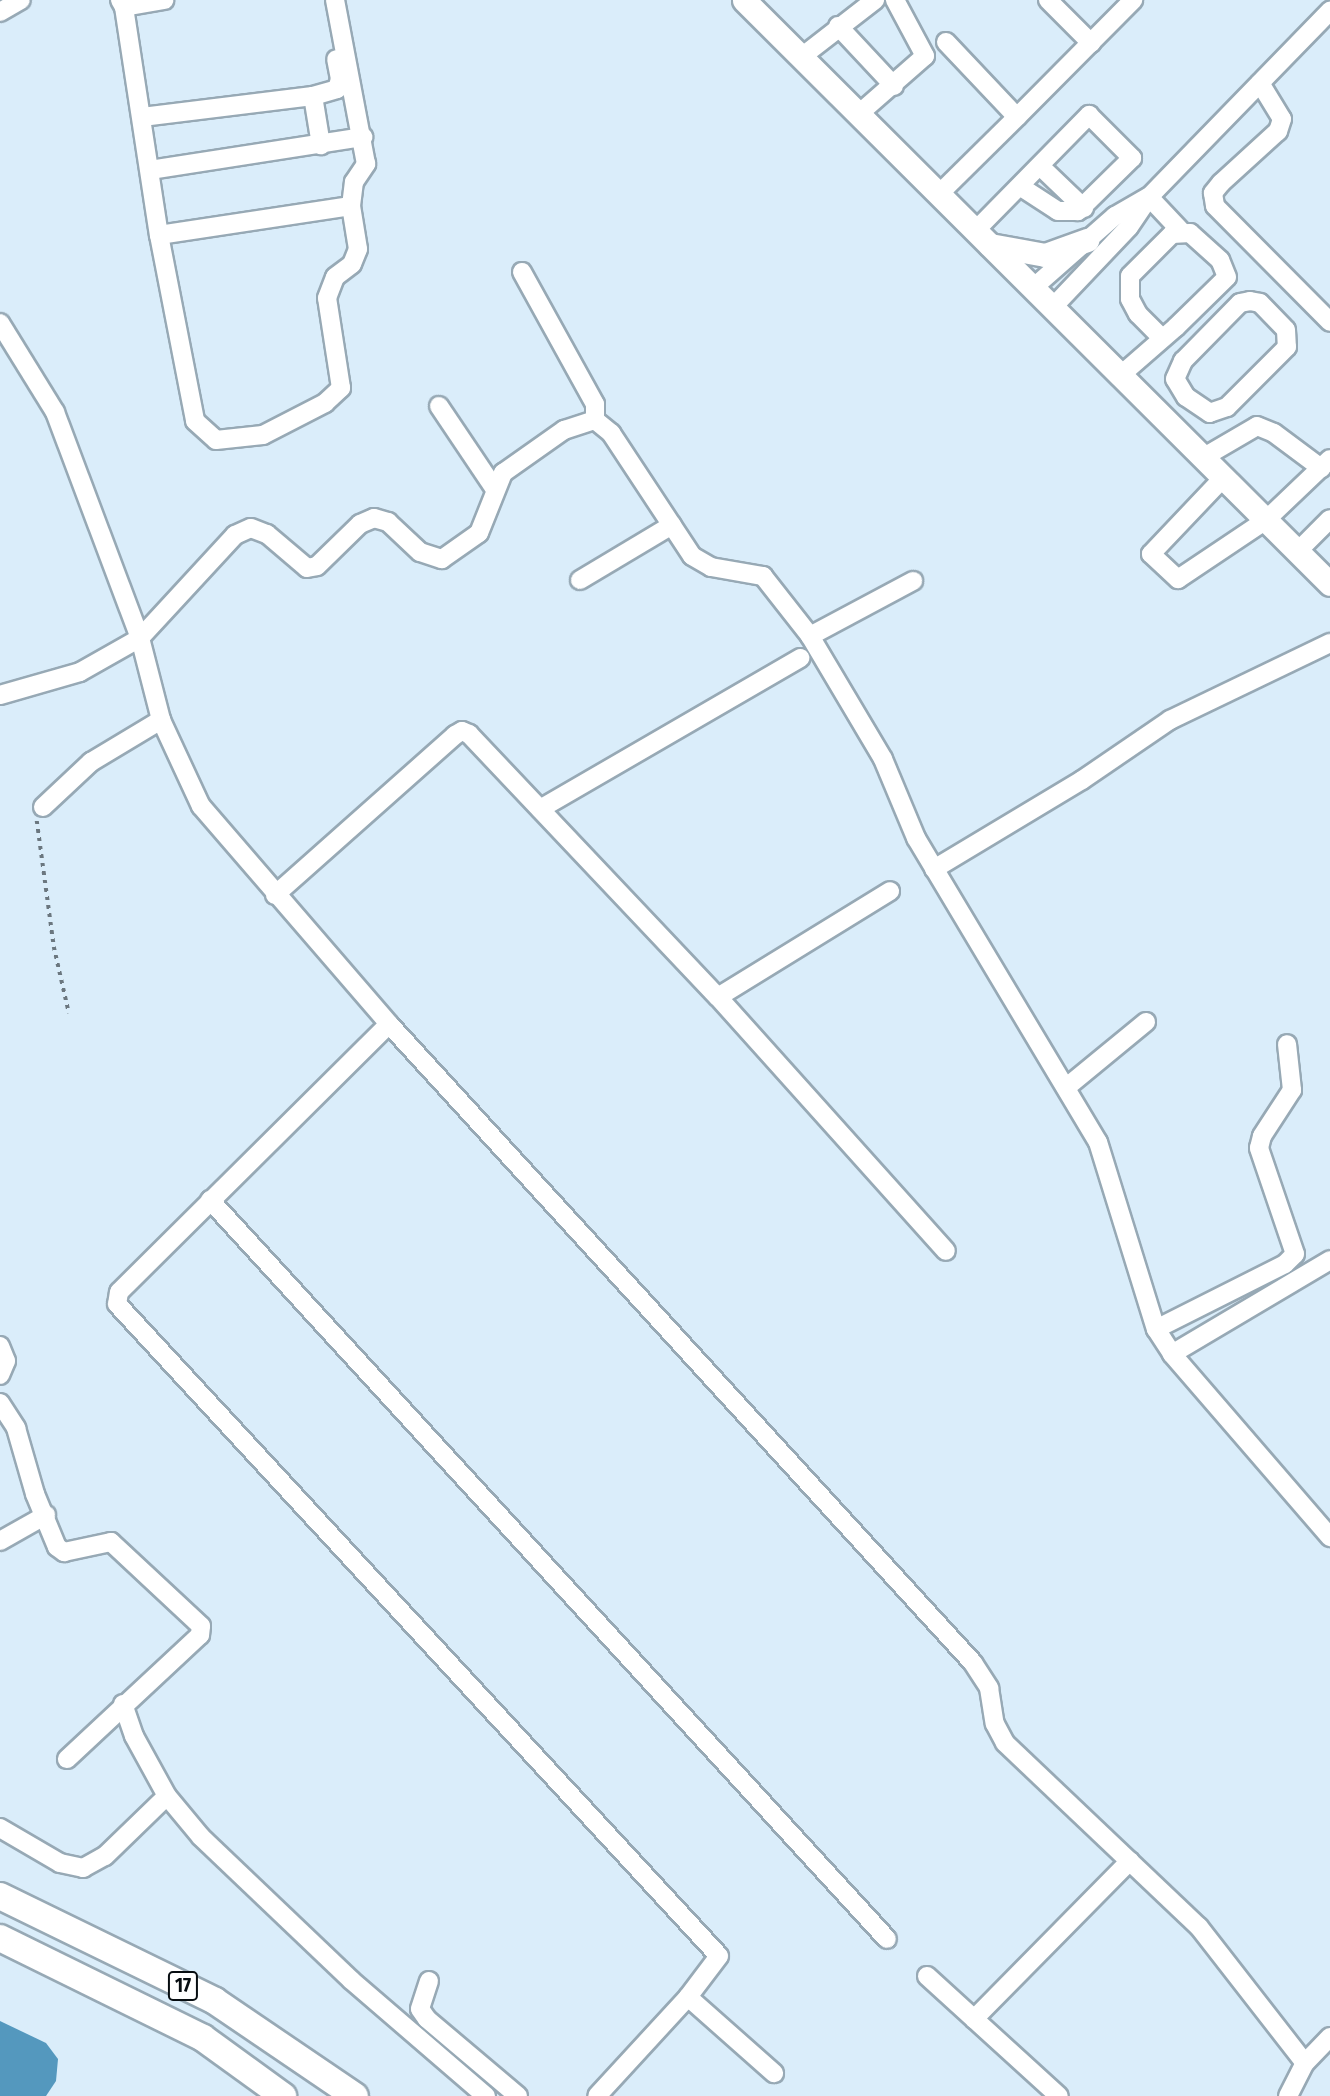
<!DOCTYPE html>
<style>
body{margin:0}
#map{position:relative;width:1330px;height:2096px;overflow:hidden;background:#daedfa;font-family:"Fira Sans Condensed",sans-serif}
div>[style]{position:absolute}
.water>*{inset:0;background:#5498be}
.path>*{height:3.5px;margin-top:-1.75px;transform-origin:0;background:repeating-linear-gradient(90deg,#6b777f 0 3.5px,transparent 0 8.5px)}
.roads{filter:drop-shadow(2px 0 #97a9b5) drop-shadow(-2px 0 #97a9b5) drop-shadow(0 2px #97a9b5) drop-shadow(0 -2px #97a9b5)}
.minor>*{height:18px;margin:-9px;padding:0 9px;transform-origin:9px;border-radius:9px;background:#fff}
.major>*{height:23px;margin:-11.5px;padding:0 11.5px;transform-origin:11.5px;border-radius:11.5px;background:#fff}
.highway>*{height:26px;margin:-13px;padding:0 13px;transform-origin:13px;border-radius:13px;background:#fff}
span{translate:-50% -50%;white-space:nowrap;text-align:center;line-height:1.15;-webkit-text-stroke:7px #fff;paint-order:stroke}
.shield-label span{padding:2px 5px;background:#fff;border:2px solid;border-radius:5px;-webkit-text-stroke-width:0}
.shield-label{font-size:19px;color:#070d11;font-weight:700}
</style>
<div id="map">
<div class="water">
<div style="clip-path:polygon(0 2021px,46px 2043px,58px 2059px,56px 2081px,46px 2096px,0 2096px)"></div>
</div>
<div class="path">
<div style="left:37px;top:821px;width:127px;rotate:82.3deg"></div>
<div style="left:54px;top:947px;width:68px;rotate:77.2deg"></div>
</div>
<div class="roads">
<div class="minor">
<div style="left:120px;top:0;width:8px;rotate:60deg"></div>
<div style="left:124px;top:7px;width:41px;rotate:-9.9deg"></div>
<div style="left:1048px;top:0;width:61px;rotate:45deg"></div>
<div style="left:124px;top:7px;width:231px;rotate:81.3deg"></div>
<div style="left:159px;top:235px;width:189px;rotate:79deg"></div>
<div style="left:195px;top:421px;width:28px;rotate:42deg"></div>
<div style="left:216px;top:440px;width:47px;rotate:-6.1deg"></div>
<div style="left:263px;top:435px;width:70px;rotate:-27.3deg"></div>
<div style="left:325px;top:403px;width:22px;rotate:-43deg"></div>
<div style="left:341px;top:388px;width:91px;rotate:-98.8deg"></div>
<div style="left:327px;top:298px;width:22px;rotate:-69deg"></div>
<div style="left:335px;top:277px;width:21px;rotate:-37deg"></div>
<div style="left:352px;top:264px;width:16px;rotate:-68deg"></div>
<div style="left:358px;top:249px;width:44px;rotate:-99.2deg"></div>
<div style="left:0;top:12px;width:24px;rotate:-30deg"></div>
<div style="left:838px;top:26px;width:82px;rotate:47deg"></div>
<div style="left:946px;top:42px;width:103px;rotate:46.6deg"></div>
<div style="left:1017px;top:117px;width:165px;rotate:-45.2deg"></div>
<div style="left:804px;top:55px;width:90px;rotate:-37.8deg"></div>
<div style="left:1260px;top:83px;width:42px;rotate:58.6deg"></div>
<div style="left:1282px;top:119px;width:13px;rotate:108deg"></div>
<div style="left:1278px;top:131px;width:77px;rotate:137.6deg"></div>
<div style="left:1221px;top:183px;width:13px;rotate:129deg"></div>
<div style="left:1213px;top:193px;width:13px;rotate:81deg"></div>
<div style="left:1215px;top:206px;width:163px;rotate:45.2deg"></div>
<div style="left:313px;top:96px;width:50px;rotate:80.7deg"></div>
<div style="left:861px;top:112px;width:85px;rotate:-41.2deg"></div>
<div style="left:925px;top:56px;width:64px;rotate:-118.2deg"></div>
<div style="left:142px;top:117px;width:172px;rotate:-7deg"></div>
<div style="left:313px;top:96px;width:25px;rotate:-16deg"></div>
<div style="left:337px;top:89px;width:10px;rotate:-73deg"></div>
<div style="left:340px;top:79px;width:20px;rotate:-101deg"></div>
<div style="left:1040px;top:166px;width:61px;rotate:43.7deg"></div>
<div style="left:150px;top:170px;width:216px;rotate:-8.8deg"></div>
<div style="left:939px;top:194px;width:110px;rotate:-44.6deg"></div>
<div style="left:1149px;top:197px;width:47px;rotate:46.7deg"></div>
<div style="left:975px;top:231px;width:163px;rotate:-45.5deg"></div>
<div style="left:1089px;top:115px;width:61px;rotate:45deg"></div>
<div style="left:1132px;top:158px;width:76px;rotate:135.5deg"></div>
<div style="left:1078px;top:211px;width:20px;rotate:180deg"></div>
<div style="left:1058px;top:211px;width:44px;rotate:-147deg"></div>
<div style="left:159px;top:235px;width:194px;rotate:-8.6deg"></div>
<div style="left:351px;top:206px;width:24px;rotate:-83deg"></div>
<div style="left:354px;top:182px;width:22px;rotate:-56deg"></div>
<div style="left:366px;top:164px;width:167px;rotate:-100.7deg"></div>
<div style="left:522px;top:272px;width:151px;rotate:61.1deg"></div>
<div style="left:595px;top:404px;width:16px;rotate:90deg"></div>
<div style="left:1033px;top:288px;width:109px;rotate:-41.3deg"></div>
<div style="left:1115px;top:216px;width:38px;rotate:-30deg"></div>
<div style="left:1250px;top:301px;width:10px;rotate:11deg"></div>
<div style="left:1260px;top:303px;width:37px;rotate:46deg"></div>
<div style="left:1286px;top:330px;width:17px;rotate:87deg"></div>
<div style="left:1287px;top:347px;width:85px;rotate:135deg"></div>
<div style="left:1227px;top:407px;width:18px;rotate:161deg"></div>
<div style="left:1210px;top:413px;width:29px;rotate:-146deg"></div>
<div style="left:1186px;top:397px;width:21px;rotate:-121deg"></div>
<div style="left:1175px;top:379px;width:20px;rotate:-66deg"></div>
<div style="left:1183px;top:361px;width:81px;rotate:-45.5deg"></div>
<div style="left:1240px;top:303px;width:10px;rotate:-11deg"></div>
<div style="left:1053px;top:307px;width:110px;rotate:-46.5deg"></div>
<div style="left:1129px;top:227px;width:36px;rotate:-56deg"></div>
<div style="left:1149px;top:197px;width:260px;rotate:-45.8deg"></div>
<div style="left:0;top:323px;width:105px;rotate:58.3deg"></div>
<div style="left:55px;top:412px;width:241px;rotate:69.4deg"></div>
<div style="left:140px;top:638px;width:85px;rotate:75.6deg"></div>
<div style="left:161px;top:720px;width:95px;rotate:65.1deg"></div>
<div style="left:201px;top:806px;width:288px;rotate:49.2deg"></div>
<div style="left:389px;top:1024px;width:866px;rotate:47.57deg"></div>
<div style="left:973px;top:1663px;width:30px;rotate:57deg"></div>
<div style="left:989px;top:1688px;width:36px;rotate:81deg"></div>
<div style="left:995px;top:1724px;width:21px;rotate:62deg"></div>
<div style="left:1005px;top:1743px;width:267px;rotate:43.5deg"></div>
<div style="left:1199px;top:1927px;width:172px;rotate:52.1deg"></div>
<div style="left:1305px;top:2063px;width:36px;rotate:-46deg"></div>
<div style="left:1122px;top:374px;width:72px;rotate:-41deg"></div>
<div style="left:1176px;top:327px;width:71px;rotate:-44.4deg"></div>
<div style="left:1227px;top:277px;width:18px;rotate:-112deg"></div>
<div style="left:1220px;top:260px;width:40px;rotate:-138deg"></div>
<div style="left:1190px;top:233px;width:18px;rotate:177deg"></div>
<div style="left:1172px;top:234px;width:59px;rotate:135deg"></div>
<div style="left:1130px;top:276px;width:23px;rotate:90deg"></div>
<div style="left:1130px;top:299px;width:17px;rotate:62deg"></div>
<div style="left:1138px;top:314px;width:34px;rotate:45deg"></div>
<div style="left:439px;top:406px;width:99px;rotate:56.1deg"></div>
<div style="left:1204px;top:457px;width:61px;rotate:-30.3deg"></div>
<div style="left:1257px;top:426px;width:18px;rotate:22deg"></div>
<div style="left:1274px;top:433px;width:59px;rotate:36.7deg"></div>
<div style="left:1224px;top:477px;width:106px;rotate:133.5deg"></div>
<div style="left:1151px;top:554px;width:37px;rotate:43deg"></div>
<div style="left:1178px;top:579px;width:106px;rotate:-33.8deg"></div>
<div style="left:1266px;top:520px;width:88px;rotate:-43.6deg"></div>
<div style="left:1298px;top:551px;width:45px;rotate:-45deg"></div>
<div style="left:580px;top:580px;width:107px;rotate:-30.9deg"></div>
<div style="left:810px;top:636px;width:117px;rotate:-28.1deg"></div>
<div style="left:0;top:695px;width:83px;rotate:-16deg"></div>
<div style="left:80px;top:672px;width:69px;rotate:-29.5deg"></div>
<div style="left:140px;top:638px;width:140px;rotate:-47.3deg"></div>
<div style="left:235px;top:535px;width:17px;rotate:-24deg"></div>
<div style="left:251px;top:528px;width:17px;rotate:21deg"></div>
<div style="left:267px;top:534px;width:52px;rotate:40.4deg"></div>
<div style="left:307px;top:568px;width:10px;rotate:-11deg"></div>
<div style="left:317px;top:566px;width:60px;rotate:-44.3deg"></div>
<div style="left:360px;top:524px;width:15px;rotate:-23deg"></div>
<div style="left:374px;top:518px;width:15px;rotate:16deg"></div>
<div style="left:388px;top:522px;width:44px;rotate:43.2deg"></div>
<div style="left:420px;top:552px;width:23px;rotate:18deg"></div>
<div style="left:442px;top:559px;width:45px;rotate:-35.1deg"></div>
<div style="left:479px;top:533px;width:65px;rotate:-68.2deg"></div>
<div style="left:503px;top:473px;width:75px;rotate:-35.2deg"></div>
<div style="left:564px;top:430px;width:33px;rotate:-18deg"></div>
<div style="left:595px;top:420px;width:21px;rotate:39deg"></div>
<div style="left:611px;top:433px;width:147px;rotate:56.6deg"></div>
<div style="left:692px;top:556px;width:22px;rotate:30deg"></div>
<div style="left:711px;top:567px;width:53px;rotate:9.8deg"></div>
<div style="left:763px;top:576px;width:76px;rotate:51.9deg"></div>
<div style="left:810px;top:636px;width:143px;rotate:59.3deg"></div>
<div style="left:883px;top:759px;width:86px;rotate:67.3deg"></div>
<div style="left:916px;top:838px;width:354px;rotate:59.1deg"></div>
<div style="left:1098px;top:1142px;width:196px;rotate:72.8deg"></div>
<div style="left:1156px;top:1329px;width:30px;rotate:57deg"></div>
<div style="left:1172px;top:1354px;width:242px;rotate:49.2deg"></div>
<div style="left:43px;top:807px;width:66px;rotate:-43.2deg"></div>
<div style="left:91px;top:762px;width:82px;rotate:-31deg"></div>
<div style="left:540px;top:809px;width:301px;rotate:-30.1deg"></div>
<div style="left:934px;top:869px;width:173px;rotate:-31deg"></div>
<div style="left:1082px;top:780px;width:107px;rotate:-34.3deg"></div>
<div style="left:1170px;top:720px;width:178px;rotate:-25.7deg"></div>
<div style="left:275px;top:895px;width:241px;rotate:-41.6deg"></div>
<div style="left:455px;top:735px;width:8px;rotate:-30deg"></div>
<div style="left:462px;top:731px;width:8px;rotate:23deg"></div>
<div style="left:469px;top:734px;width:362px;rotate:46.6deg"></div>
<div style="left:718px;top:997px;width:341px;rotate:48.1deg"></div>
<div style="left:718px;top:997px;width:202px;rotate:-31.6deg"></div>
<div style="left:389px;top:1024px;width:380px;rotate:135.2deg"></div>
<div style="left:119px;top:1292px;width:12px;rotate:99deg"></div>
<div style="left:117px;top:1304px;width:887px;rotate:47.28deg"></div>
<div style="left:719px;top:1956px;width:51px;rotate:127.1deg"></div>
<div style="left:688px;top:1997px;width:134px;rotate:132.6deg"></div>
<div style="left:1068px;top:1086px;width:101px;rotate:-39.4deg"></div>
<div style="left:210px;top:1200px;width:1002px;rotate:47.51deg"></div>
<div style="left:1156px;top:1329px;width:144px;rotate:-26.7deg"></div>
<div style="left:1285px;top:1264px;width:14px;rotate:-45deg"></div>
<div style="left:1295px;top:1254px;width:112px;rotate:-108.8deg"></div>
<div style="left:1259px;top:1148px;width:12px;rotate:-76deg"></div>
<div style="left:1262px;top:1136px;width:55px;rotate:-56.9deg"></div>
<div style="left:1292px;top:1090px;width:46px;rotate:-96.2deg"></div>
<div style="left:0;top:1346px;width:16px;rotate:68deg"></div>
<div style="left:6px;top:1361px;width:15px;rotate:113deg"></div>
<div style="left:1172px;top:1354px;width:184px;rotate:-30.7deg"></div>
<div style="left:0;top:1403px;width:30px;rotate:57deg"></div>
<div style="left:16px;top:1428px;width:69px;rotate:73.9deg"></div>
<div style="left:35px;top:1494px;width:57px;rotate:67.5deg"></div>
<div style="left:57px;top:1547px;width:9px;rotate:36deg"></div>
<div style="left:64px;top:1552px;width:48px;rotate:-12deg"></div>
<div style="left:111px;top:1542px;width:123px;rotate:43deg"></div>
<div style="left:201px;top:1626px;width:9px;rotate:96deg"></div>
<div style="left:200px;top:1635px;width:182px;rotate:137deg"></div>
<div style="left:0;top:1541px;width:53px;rotate:-29.5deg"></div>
<div style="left:123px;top:1704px;width:34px;rotate:71deg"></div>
<div style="left:134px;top:1736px;width:68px;rotate:61.2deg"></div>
<div style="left:167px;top:1796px;width:53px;rotate:50.3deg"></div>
<div style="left:201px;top:1837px;width:207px;rotate:43.6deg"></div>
<div style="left:351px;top:1980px;width:178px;rotate:40.7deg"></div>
<div style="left:0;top:1828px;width:69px;rotate:30.3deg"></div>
<div style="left:60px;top:1863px;width:24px;rotate:12deg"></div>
<div style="left:83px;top:1868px;width:25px;rotate:-29deg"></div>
<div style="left:105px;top:1856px;width:86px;rotate:-44.1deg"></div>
<div style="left:927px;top:1976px;width:178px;rotate:42.3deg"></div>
<div style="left:429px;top:1981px;width:29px;rotate:108deg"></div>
<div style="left:420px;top:2009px;width:12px;rotate:55deg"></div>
<div style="left:427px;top:2019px;width:119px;rotate:40.2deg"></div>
<div style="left:688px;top:1997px;width:115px;rotate:41.5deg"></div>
<div style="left:974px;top:2019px;width:222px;rotate:-45.4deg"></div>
<div style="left:1288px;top:2096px;width:37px;rotate:-63deg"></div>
</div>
<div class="major">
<div style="left:744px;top:0;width:827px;rotate:44.9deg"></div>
<div style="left:990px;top:245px;width:56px;rotate:10.3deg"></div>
<div style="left:1045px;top:255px;width:45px;rotate:-19.7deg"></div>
</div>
<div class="highway">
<div style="left:0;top:1896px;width:239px;rotate:26deg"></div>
<div style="left:215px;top:2001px;width:169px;rotate:34.2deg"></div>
<div style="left:0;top:1938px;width:226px;rotate:26.2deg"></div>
<div style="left:203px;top:2038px;width:99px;rotate:35.9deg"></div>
</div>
</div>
<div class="shield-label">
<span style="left:183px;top:1986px">17</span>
</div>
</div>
